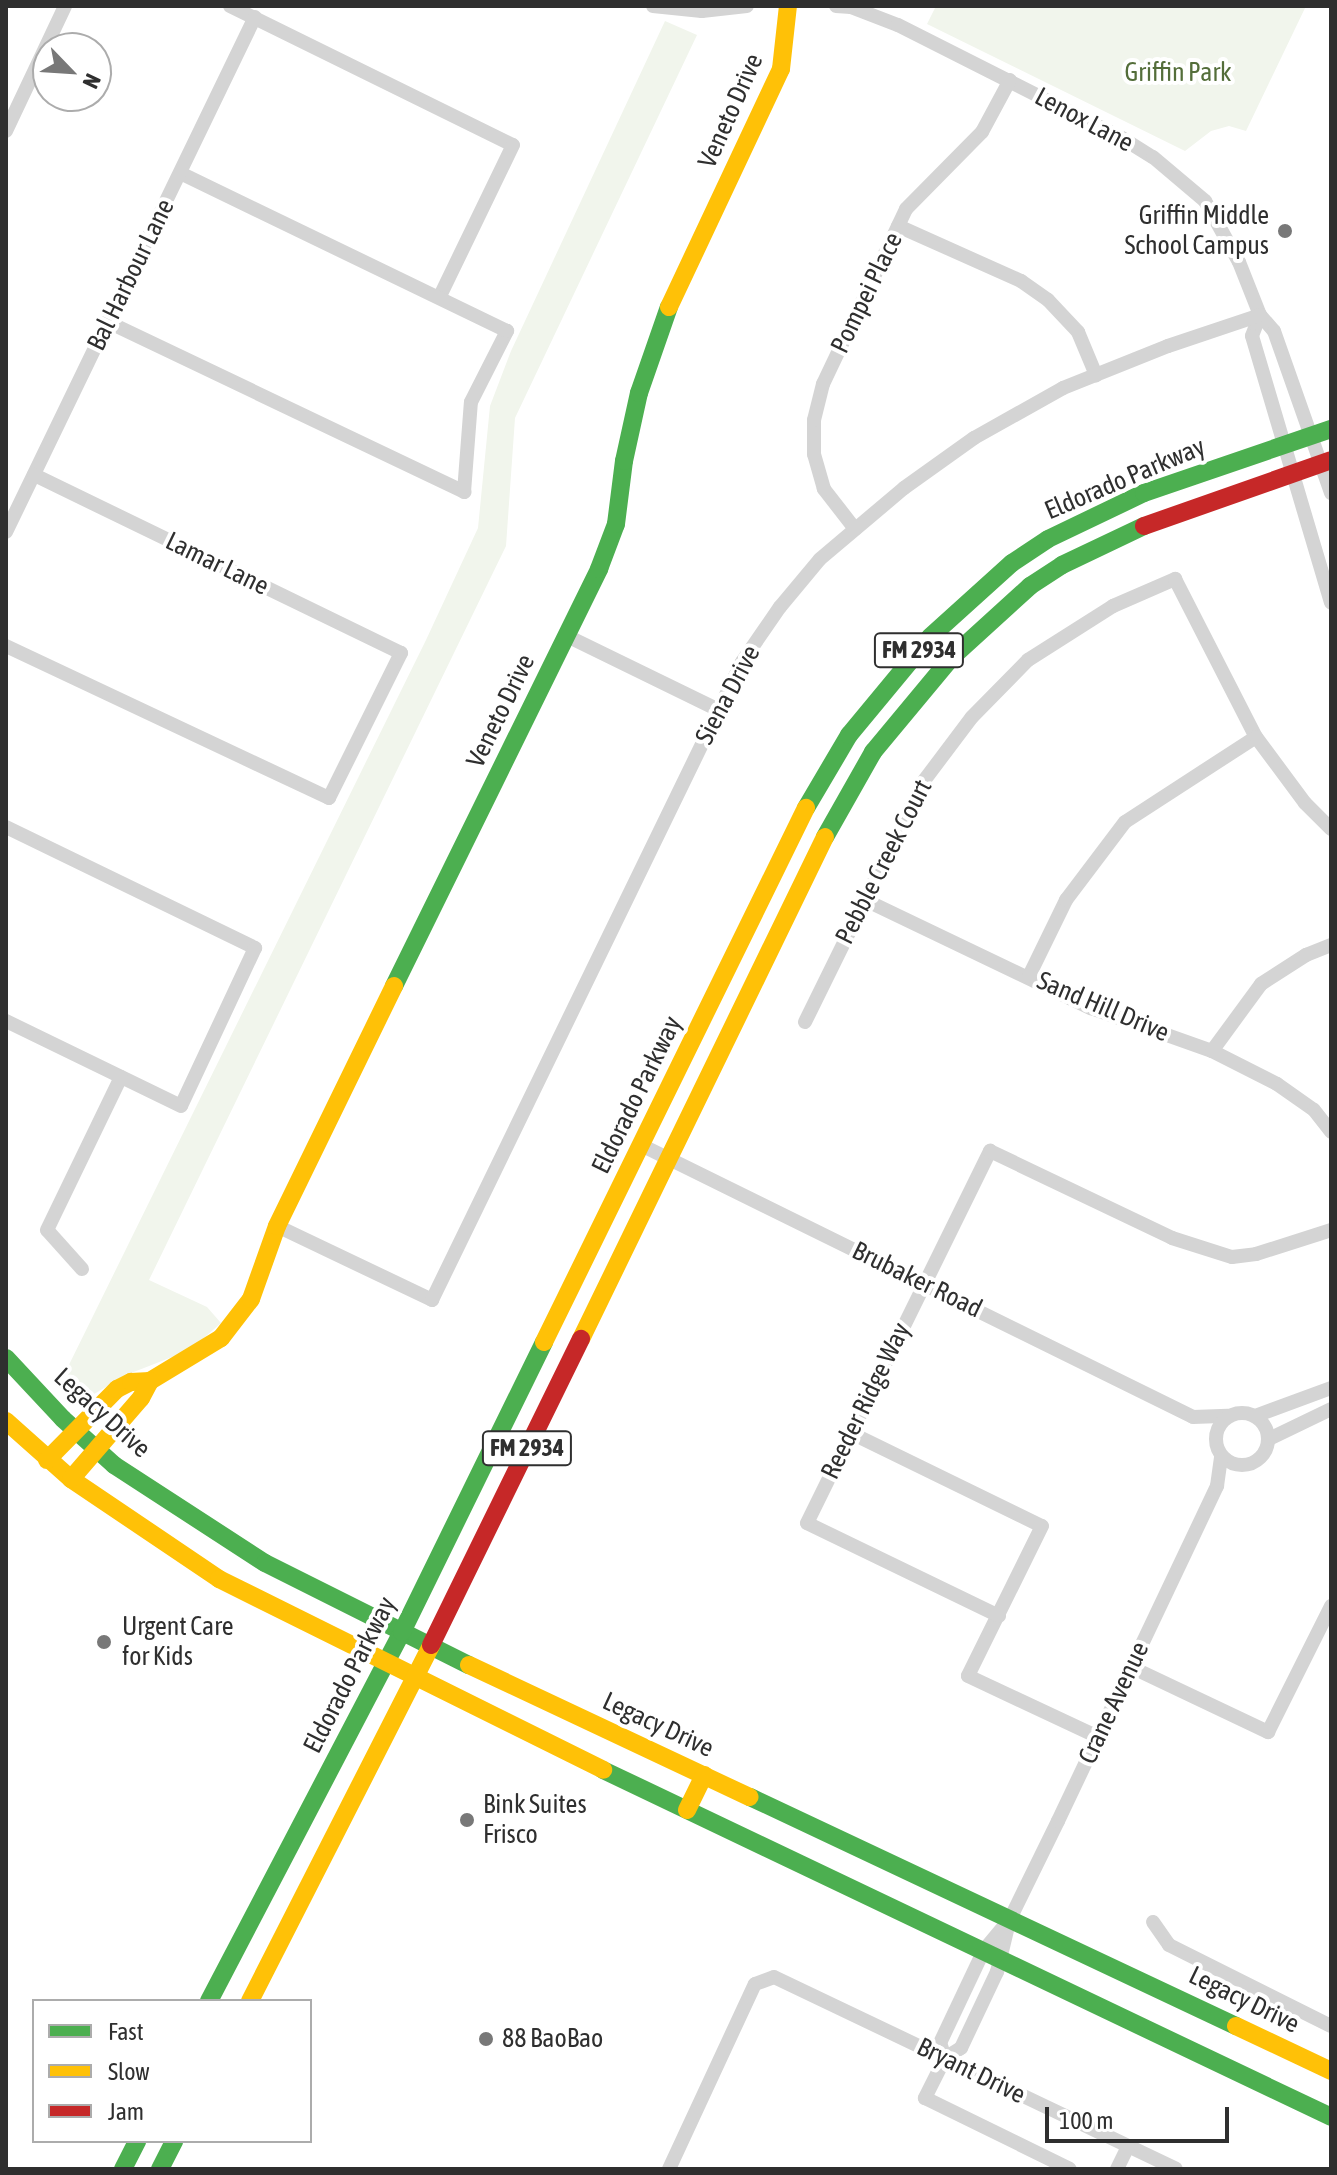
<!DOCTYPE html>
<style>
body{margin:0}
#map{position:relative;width:1337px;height:2175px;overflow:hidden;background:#fff;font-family:"Asap Condensed",sans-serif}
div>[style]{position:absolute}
.green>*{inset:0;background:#f1f5ec}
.street>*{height:14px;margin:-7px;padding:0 7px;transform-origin:7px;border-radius:7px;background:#d4d4d4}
.street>.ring{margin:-7px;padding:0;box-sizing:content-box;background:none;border:14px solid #d4d4d4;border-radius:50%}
.fast>*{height:18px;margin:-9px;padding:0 9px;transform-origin:9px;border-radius:9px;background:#4caf50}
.slow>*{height:18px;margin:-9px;padding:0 9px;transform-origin:9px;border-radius:9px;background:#ffc107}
.jam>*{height:18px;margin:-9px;padding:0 9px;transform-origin:9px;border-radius:9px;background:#c62828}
.dots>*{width:22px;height:22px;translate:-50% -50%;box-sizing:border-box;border:4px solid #fff;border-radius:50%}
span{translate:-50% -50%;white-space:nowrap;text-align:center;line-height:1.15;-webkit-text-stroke:8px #fff;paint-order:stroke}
.shield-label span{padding:2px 6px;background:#fff;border:2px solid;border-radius:6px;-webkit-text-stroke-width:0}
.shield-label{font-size:24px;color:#2f2f2f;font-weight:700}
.park-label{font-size:26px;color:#546e3a}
.street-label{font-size:26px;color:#2f2f2f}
.poi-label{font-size:26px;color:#2f2f2f}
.right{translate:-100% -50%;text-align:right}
.left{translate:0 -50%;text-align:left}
.frame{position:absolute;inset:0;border:8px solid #2f2f2f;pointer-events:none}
.legend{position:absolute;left:32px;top:1999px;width:280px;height:144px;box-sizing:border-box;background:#fff;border:2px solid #acacac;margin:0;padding:10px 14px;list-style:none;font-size:24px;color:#2f2f2f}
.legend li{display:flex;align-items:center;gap:16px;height:40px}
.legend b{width:40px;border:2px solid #acacac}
.north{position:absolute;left:32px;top:32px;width:80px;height:80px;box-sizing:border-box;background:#fff;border:2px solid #acacac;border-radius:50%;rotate:115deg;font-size:22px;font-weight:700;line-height:32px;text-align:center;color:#2f2f2f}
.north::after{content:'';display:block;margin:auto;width:28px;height:36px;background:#787878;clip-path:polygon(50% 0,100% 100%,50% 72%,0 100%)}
.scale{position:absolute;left:1045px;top:2107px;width:184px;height:36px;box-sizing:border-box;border:4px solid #2f2f2f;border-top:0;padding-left:10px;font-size:24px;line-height:28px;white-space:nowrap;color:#2f2f2f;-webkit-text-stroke:6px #fff;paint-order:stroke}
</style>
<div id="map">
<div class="green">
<div style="clip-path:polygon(936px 6px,1306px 6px,1246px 131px,1229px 126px,1211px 131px,1185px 151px,927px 24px)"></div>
<div style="clip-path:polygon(665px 21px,697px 35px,515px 418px,506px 546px,149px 1280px,207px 1307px,221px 1323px,190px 1350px,126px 1375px,84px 1400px,61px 1381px,426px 640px,478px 528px,490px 406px,511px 351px)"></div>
</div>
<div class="street">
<div style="left:230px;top:6px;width:315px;rotate:26.2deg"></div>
<div style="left:513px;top:145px;width:168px;rotate:115.8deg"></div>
<div style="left:653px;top:6px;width:49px;rotate:5.8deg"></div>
<div style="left:702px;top:11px;width:45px;rotate:-6.3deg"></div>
<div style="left:836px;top:6px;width:15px;rotate:4deg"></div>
<div style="left:851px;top:7px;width:50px;rotate:21deg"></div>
<div style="left:898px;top:25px;width:251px;rotate:26.8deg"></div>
<div style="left:1122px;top:138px;width:36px;rotate:32deg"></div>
<div style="left:1153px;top:157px;width:68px;rotate:40.2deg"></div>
<div style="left:1205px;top:201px;width:70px;rotate:60.9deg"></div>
<div style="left:1239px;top:262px;width:57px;rotate:68.4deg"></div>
<div style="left:1260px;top:315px;width:21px;rotate:49deg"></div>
<div style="left:1274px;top:331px;width:172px;rotate:70.6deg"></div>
<div style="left:6px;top:131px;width:138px;rotate:-64.7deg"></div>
<div style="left:898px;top:226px;width:135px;rotate:24.1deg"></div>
<div style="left:1021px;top:281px;width:33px;rotate:35deg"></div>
<div style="left:1048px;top:300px;width:44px;rotate:46.8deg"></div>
<div style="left:1078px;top:332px;width:47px;rotate:67.3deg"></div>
<div style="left:1260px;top:315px;width:22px;rotate:111deg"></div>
<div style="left:1252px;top:336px;width:278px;rotate:73.5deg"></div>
<div style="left:108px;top:322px;width:395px;rotate:25.5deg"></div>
<div style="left:464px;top:492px;width:90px;rotate:-85.6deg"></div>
<div style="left:471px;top:402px;width:80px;rotate:-63.1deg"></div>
<div style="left:507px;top:331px;width:363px;rotate:-154.2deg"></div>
<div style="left:855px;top:529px;width:51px;rotate:-127.8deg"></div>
<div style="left:824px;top:489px;width:36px;rotate:-106deg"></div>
<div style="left:814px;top:454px;width:34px;rotate:-90deg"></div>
<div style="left:814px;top:420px;width:37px;rotate:-76deg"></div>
<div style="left:823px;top:384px;width:194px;rotate:-64.6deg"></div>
<div style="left:906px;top:209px;width:108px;rotate:-45.4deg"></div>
<div style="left:982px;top:132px;width:59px;rotate:-61.7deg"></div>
<div style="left:6px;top:532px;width:572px;rotate:-64.2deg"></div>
<div style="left:567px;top:636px;width:169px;rotate:26deg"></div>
<div style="left:6px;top:646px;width:357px;rotate:25.2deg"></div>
<div style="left:329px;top:798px;width:162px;rotate:-63.6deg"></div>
<div style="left:401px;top:653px;width:408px;rotate:-154.1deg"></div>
<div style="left:6px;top:827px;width:277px;rotate:25.9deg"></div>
<div style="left:255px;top:948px;width:174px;rotate:115.1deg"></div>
<div style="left:181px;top:1106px;width:195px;rotate:-154.1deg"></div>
<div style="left:863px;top:899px;width:253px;rotate:25.6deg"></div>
<div style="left:1091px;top:1008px;width:128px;rotate:19.6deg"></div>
<div style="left:1212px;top:1051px;width:73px;rotate:26.9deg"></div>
<div style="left:1277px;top:1084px;width:45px;rotate:35.1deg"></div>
<div style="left:1314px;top:1110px;width:28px;rotate:52deg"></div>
<div style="left:1029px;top:976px;width:85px;rotate:-64deg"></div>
<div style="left:1066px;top:900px;width:98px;rotate:-52.9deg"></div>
<div style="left:1125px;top:822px;width:156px;rotate:-33deg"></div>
<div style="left:805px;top:1022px;width:267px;rotate:-63.8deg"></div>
<div style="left:923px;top:782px;width:81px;rotate:-53deg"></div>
<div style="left:972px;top:717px;width:80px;rotate:-45.5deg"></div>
<div style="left:1028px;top:660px;width:101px;rotate:-32.4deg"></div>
<div style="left:1113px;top:606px;width:68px;rotate:-23.5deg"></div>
<div style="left:1175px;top:579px;width:178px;rotate:62.9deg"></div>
<div style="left:1256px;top:737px;width:82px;rotate:53.4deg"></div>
<div style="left:1305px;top:803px;width:37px;rotate:45deg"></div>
<div style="left:1212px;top:1051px;width:83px;rotate:-53.8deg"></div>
<div style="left:1261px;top:984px;width:54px;rotate:-32.8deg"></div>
<div style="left:1306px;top:955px;width:27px;rotate:-22deg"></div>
<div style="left:641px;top:1145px;width:615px;rotate:26.23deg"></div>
<div style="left:1193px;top:1417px;width:35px;rotate:-2deg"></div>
<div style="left:277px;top:1226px;width:172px;rotate:25.5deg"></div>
<div style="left:432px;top:1300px;width:709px;rotate:-64.09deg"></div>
<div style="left:742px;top:662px;width:67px;rotate:-55.4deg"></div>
<div style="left:780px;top:607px;width:62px;rotate:-50.2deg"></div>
<div style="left:820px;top:559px;width:110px;rotate:-40.2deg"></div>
<div style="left:904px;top:488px;width:86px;rotate:-35.5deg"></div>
<div style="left:974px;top:438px;width:102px;rotate:-29.3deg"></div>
<div style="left:1063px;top:388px;width:113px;rotate:-21.8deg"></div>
<div style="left:1168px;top:346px;width:97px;rotate:-18.6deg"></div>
<div style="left:82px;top:1269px;width:52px;rotate:-131.9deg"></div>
<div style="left:47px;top:1230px;width:170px;rotate:-64.2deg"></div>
<div class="ring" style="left:1216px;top:1413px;width:38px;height:38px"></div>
<div style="left:1255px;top:1416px;width:81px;rotate:-20.2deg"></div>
<div style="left:851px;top:1433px;width:212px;rotate:26deg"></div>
<div style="left:1042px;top:1526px;width:167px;rotate:116.3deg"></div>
<div style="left:968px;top:1676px;width:144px;rotate:25.1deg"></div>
<div style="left:1269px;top:1439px;width:69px;rotate:-25.8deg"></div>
<div style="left:999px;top:1616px;width:213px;rotate:-154.2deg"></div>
<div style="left:807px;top:1523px;width:415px;rotate:-63.8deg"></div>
<div style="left:990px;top:1151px;width:202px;rotate:25.5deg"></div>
<div style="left:1172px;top:1238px;width:63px;rotate:17.6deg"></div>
<div style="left:1232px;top:1257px;width:24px;rotate:-7deg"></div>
<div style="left:1256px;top:1254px;width:79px;rotate:-17.7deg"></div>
<div style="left:1131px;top:1667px;width:152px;rotate:25.4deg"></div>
<div style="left:1268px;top:1732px;width:141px;rotate:-63.4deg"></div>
<div style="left:1153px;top:1922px;width:28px;rotate:55deg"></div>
<div style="left:1169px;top:1945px;width:181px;rotate:26.6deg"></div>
<div style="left:945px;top:2058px;width:16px;rotate:-108deg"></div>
<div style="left:940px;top:2043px;width:103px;rotate:-64.7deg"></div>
<div style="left:984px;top:1950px;width:40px;rotate:-50deg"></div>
<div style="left:1010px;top:1919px;width:109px;rotate:-63.9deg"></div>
<div style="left:1058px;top:1821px;width:371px;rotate:-64.6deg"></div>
<div style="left:1217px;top:1486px;width:30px;rotate:-82deg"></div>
<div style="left:945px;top:2058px;width:45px;rotate:116.6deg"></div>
<div style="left:925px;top:2098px;width:161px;rotate:26.1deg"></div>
<div style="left:945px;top:2058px;width:19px;rotate:-32deg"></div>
<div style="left:961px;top:2048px;width:84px;rotate:-64.7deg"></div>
<div style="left:997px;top:1972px;width:51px;rotate:-76.5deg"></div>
<div style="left:669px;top:2169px;width:204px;rotate:-65.1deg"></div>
<div style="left:755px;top:1984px;width:20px;rotate:-20deg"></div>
<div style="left:774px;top:1977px;width:445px;rotate:25.5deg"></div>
<div style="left:1117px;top:2169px;width:25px;rotate:-64deg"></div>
</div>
<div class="fast">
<div style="left:806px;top:808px;width:85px;rotate:-59.5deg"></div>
<div style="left:849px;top:735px;width:127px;rotate:-50.4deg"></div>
<div style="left:930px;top:637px;width:110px;rotate:-42.1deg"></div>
<div style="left:1012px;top:563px;width:43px;rotate:-33.7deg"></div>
<div style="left:1048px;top:539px;width:106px;rotate:-25.6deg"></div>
<div style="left:1144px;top:493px;width:198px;rotate:-18.9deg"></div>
<div style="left:825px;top:837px;width:98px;rotate:-60.5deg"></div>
<div style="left:873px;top:752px;width:122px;rotate:-50.3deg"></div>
<div style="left:951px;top:658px;width:107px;rotate:-42.3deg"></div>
<div style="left:1030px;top:586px;width:38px;rotate:-33deg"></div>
<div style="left:1062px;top:565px;width:91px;rotate:-25.4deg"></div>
<div style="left:394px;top:986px;width:465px;rotate:-63.8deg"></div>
<div style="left:599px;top:569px;width:48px;rotate:-69.3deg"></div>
<div style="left:616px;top:524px;width:64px;rotate:-82.8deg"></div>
<div style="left:624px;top:461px;width:70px;rotate:-77.6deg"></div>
<div style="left:639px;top:393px;width:91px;rotate:-70.8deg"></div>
<div style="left:6px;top:1358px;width:83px;rotate:46.9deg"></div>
<div style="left:63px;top:1419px;width:69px;rotate:42deg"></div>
<div style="left:114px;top:1465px;width:180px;rotate:33deg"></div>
<div style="left:265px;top:1563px;width:228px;rotate:26.6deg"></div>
<div style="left:603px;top:1770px;width:806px;rotate:25.48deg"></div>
<div style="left:750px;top:1797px;width:537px;rotate:25.23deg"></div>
<div style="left:209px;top:2001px;width:416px;rotate:-62.4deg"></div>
<div style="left:402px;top:1632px;width:323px;rotate:-63.9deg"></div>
<div style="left:123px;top:2169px;width:31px;rotate:-63deg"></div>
<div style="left:160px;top:2169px;width:31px;rotate:-63deg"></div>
</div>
<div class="slow">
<div style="left:669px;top:307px;width:263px;rotate:-64.8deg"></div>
<div style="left:781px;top:69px;width:63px;rotate:-83.7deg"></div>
<div style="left:581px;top:1339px;width:558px;rotate:-64.08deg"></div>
<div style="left:544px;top:1342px;width:595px;rotate:-63.87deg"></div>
<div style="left:6px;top:1421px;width:87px;rotate:41.7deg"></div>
<div style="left:71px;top:1479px;width:179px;rotate:34deg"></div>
<div style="left:219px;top:1579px;width:429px;rotate:26.4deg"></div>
<div style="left:47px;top:1460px;width:100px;rotate:-45.4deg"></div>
<div style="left:117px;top:1389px;width:16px;rotate:-27deg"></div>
<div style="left:131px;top:1382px;width:19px;rotate:-3deg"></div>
<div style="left:150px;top:1381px;width:83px;rotate:-31.2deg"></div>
<div style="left:221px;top:1338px;width:49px;rotate:-52.4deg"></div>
<div style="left:251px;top:1299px;width:77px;rotate:-70.4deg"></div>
<div style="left:277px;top:1226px;width:267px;rotate:-64deg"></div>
<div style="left:71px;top:1479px;width:107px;rotate:-49.2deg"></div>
<div style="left:141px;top:1398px;width:19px;rotate:-62deg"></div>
<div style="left:469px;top:1665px;width:310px;rotate:25.2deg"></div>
<div style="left:687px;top:1810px;width:39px;rotate:-64deg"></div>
<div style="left:250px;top:2001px;width:399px;rotate:-63deg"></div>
<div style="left:1236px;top:2026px;width:105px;rotate:25.3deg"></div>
</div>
<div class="jam">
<div style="left:1144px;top:526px;width:198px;rotate:-19.4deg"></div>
<div style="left:431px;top:1645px;width:341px;rotate:-63.9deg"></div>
</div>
<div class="dots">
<div style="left:1285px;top:231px;background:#787878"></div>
<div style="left:104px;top:1642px;background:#787878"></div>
<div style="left:467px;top:1820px;background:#787878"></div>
<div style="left:486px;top:2039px;background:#787878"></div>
</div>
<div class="shield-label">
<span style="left:919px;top:650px">FM 2934</span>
<span style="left:527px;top:1448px">FM 2934</span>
</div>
<div class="park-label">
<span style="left:1178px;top:73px">Griffin Park</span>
</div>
<div class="street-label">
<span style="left:731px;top:111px;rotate:-66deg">Veneto Drive</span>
<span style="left:1084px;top:120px;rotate:28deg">Lenox Lane</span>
<span style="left:131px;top:275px;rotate:-64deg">Bal Harbour Lane</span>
<span style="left:867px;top:293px;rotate:-64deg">Pompei Place</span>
<span style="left:1125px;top:479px;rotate:-23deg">Eldorado Parkway</span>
<span style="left:217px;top:564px;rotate:26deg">Lamar Lane</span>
<span style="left:728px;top:695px;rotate:-62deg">Siena Drive</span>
<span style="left:501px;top:711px;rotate:-64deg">Veneto Drive</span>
<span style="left:884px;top:862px;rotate:-63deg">Pebble Creek Court</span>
<span style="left:1103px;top:1007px;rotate:23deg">Sand Hill Drive</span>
<span style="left:637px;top:1095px;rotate:-64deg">Eldorado Parkway</span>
<span style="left:917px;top:1280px;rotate:26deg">Brubaker Road</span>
<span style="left:866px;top:1401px;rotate:-64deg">Reeder Ridge Way</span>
<span style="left:102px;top:1413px;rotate:42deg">Legacy Drive</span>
<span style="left:350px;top:1675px;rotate:-63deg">Eldorado Parkway</span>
<span style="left:1114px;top:1703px;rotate:-65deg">Crane Avenue</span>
<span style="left:658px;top:1725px;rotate:25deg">Legacy Drive</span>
<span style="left:1244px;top:2000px;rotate:26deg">Legacy Drive</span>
<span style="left:971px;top:2071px;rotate:26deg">Bryant Drive</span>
</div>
<div class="poi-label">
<span class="right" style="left:1269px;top:231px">Griffin Middle<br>School Campus</span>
<span class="left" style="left:122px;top:1642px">Urgent Care<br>for Kids</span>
<span class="left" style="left:483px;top:1820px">Bink Suites<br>Frisco</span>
<span class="left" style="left:502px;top:2039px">88 BaoBao</span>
</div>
<div class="frame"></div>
<ul class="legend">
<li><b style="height:10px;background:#4caf50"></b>Fast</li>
<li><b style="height:10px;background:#ffc107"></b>Slow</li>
<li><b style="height:10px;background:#c62828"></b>Jam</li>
</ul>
<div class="north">N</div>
<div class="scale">100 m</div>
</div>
